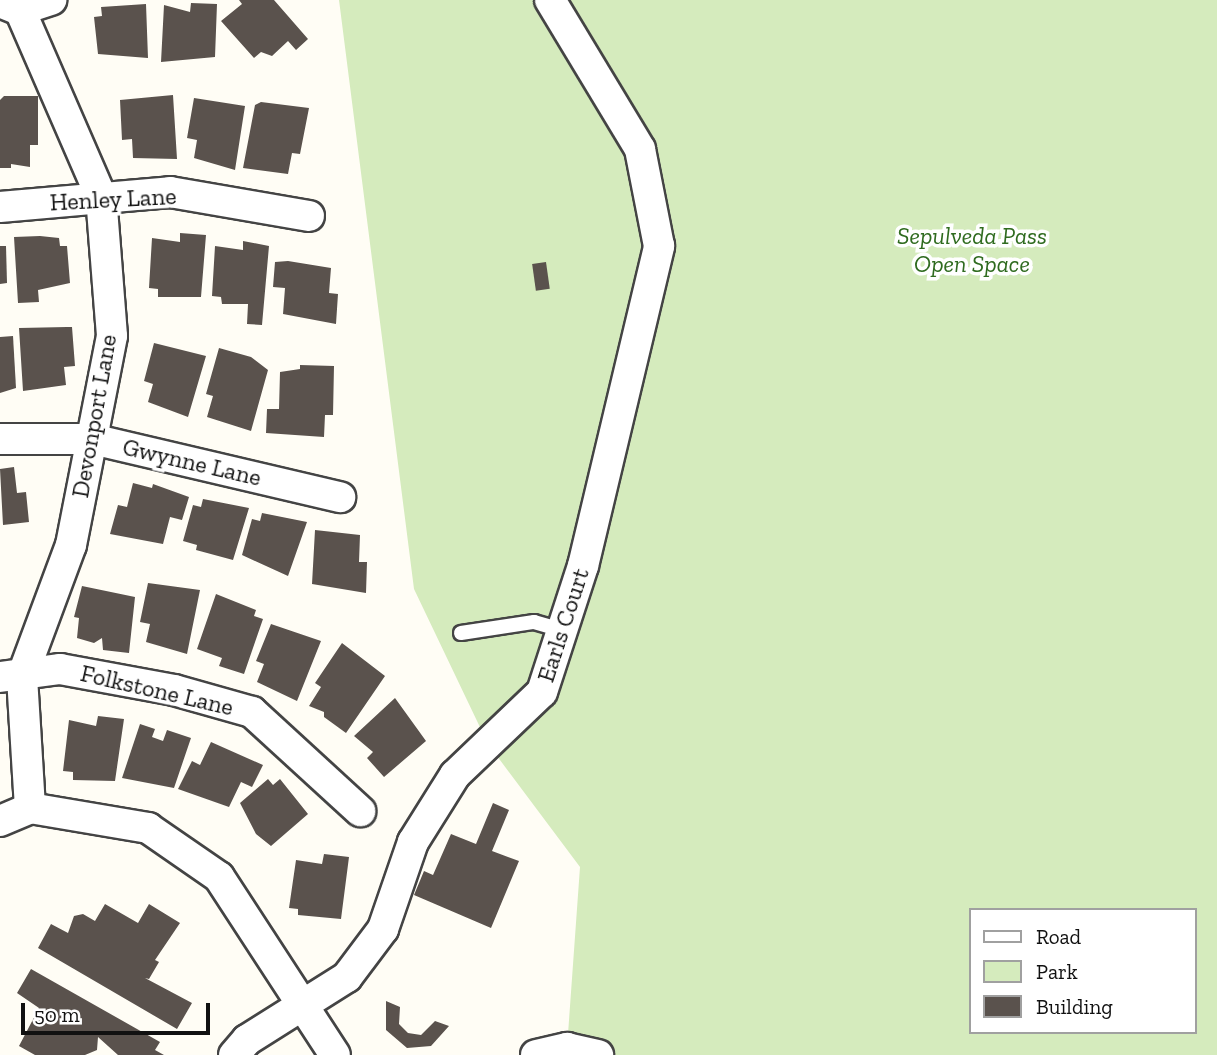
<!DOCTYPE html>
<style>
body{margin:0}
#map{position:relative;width:1217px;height:1055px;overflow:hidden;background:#fffdf5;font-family:"Zilla Slab",serif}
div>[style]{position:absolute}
.green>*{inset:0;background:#d5ebbd}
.building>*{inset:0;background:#5a524d;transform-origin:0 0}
.roads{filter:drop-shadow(2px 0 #444) drop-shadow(-2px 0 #444) drop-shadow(0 2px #444) drop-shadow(0 -2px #444)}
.lane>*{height:14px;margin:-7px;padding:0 7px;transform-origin:7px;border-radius:7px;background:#fff}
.street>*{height:30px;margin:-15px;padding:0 15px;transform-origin:15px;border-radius:15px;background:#fff}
span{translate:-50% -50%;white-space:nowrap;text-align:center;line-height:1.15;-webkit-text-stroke:7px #fff;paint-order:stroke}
.street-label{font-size:24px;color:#111}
.park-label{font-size:24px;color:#2f6b1f;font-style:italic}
.legend{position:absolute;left:969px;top:908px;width:228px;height:126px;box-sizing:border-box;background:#fff;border:2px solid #a0a0a0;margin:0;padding:9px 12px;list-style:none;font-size:21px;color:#111}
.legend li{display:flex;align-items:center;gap:14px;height:35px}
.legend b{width:35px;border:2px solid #a0a0a0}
.scale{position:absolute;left:21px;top:1003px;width:189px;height:32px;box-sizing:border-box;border:4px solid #111;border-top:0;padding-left:9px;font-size:21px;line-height:24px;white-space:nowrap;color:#111;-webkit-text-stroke:5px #fff;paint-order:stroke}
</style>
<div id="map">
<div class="green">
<div style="clip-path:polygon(evenodd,339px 0,1217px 0,1217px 1055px,598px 1055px,567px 1048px,580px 867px,488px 744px,414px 589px,339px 0,970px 910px,1194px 910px,1194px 1032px,970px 1032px,970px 910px)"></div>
</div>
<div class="building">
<div style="clip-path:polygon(239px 0,274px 0,308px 39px,296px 50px,288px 41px,272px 56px,261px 52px,254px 58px,221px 21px,242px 4px)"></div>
<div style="clip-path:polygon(191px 3px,217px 4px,215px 57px,161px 62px,164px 5px,190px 12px)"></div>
<div style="clip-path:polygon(146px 4px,148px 58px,98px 54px,94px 17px,102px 16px,101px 7px)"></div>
<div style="clip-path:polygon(173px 95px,177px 159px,133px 158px,132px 139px,122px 140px,120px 100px)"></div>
<div style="clip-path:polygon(4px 96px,38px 96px,38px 145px,30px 145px,30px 167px,11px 164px,11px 168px,0 168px,0 100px)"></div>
<div style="clip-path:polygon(194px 98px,245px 106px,235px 170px,194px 158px,197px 140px,187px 138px)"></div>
<div style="clip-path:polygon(261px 102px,309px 108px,300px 154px,292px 153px,288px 174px,243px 168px,255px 105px)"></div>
<div style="clip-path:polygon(180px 233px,206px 235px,201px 297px,158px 297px,158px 289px,149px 288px,152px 238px,180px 242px)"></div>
<div style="clip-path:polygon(40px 236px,59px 238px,60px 246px,67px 246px,70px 283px,38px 290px,39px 302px,18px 303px,14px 237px)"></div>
<div style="clip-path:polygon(243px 241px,269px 246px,262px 325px,247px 324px,248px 304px,222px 304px,221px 297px,212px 296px,215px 246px,243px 250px)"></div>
<div style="clip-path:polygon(0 246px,6px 246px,7px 283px,0 284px)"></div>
<div style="clip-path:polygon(288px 261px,331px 268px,329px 293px,338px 294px,336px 324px,283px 314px,285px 288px,273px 287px,275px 262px)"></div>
<div style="left:546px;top:262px;width:27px;height:14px;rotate:82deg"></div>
<div style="clip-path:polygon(67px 327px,72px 327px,75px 366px,64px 367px,66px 385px,23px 391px,19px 328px)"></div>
<div style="clip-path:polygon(13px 336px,16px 388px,0 393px,0 337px)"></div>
<div style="clip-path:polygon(154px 343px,206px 356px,188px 417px,148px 402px,153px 384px,144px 381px)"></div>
<div style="clip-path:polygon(219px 348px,251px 357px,268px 370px,251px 431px,207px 417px,213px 396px,206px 394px)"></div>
<div style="clip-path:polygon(300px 365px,334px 366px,333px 415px,325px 415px,324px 437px,266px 433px,267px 409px,279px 409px,280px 372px,300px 369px)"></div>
<div style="clip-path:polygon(14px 467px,17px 493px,26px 492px,29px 522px,3px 525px,0 469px)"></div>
<div style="clip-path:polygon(133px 483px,152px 488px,153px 484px,189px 497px,182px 520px,170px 517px,163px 544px,110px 534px,118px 505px,127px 507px)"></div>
<div style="clip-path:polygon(203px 499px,249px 508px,233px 560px,196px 550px,197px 545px,183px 541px,193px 505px,201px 507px)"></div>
<div style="clip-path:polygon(262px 513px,307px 522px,288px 576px,242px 555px,252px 519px,260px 521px)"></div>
<div style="clip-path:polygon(315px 530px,360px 535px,359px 562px,367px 562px,366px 593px,312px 584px)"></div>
<div style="clip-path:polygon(148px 583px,200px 590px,187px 654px,146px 642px,150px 624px,140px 622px)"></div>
<div style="clip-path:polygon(82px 586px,135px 597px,129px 653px,103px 650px,102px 638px,94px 643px,77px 638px,79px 618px,74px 617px)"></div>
<div style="clip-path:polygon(216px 594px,256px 610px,254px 616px,263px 619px,244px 674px,219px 666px,222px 658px,197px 649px)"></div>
<div style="clip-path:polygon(271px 624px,321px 641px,297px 701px,257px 682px,264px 664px,256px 661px)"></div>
<div style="clip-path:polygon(342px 643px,385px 676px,346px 733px,324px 717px,324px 712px,309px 706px,321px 687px,315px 683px)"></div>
<div style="clip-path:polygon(395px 698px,426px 741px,384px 777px,367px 758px,373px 752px,354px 736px)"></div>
<div style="clip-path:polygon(98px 716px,124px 719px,115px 781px,73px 780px,73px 772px,63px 771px,69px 720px,96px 726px)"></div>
<div style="clip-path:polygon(140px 724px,155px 729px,152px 737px,163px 741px,167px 730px,191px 738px,174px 788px,122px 778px)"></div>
<div style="clip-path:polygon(211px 742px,263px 765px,252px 787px,241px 782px,229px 807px,178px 789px,192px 761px,200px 765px)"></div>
<div style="clip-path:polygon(268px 779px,273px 785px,280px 779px,308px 814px,271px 846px,256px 834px,240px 803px)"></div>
<div style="clip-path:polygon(493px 803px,509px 810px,492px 851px,519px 861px,491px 928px,414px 895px,424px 871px,433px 875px,451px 834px,476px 844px)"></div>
<div style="clip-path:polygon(324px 854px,349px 857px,341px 919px,298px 915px,298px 909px,289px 908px,296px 860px,322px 864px)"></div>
<div style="clip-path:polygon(105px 904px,138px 923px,149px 904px,180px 923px,155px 960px,159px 962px,149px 979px,145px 978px,192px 1003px,177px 1029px,38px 948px,51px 924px,68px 933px,74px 916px,83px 914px,95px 921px)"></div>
<div style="clip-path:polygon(31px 969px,160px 1042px,155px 1050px,164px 1055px,118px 1055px,98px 1037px,97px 1050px,85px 1055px,35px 1055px,19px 1046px,39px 1008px,17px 993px)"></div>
<div style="clip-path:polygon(386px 1001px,400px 1007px,399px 1024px,408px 1033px,421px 1035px,435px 1021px,449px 1026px,431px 1046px,407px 1048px,386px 1030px)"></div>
</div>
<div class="roads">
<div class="lane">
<div style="left:461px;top:633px;width:74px;rotate:-8.6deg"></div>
<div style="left:534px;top:622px;width:29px;rotate:16deg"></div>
</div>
<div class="street">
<div style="left:0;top:2px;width:22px;rotate:22deg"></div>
<div style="left:20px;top:10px;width:203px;rotate:66.5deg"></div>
<div style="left:101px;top:196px;width:140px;rotate:85.5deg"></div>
<div style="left:112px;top:336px;width:213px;rotate:101.1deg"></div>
<div style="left:71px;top:545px;width:141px;rotate:110.4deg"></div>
<div style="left:22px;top:677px;width:131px;rotate:86.5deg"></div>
<div style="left:20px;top:10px;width:33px;rotate:-18deg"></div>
<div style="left:0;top:207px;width:171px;rotate:-5deg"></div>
<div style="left:170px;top:192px;width:141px;rotate:9.8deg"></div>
<div style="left:0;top:439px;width:92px"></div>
<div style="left:92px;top:439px;width:255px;rotate:13.2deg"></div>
<div style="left:0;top:677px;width:61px;rotate:-7.6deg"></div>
<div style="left:60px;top:669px;width:116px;rotate:10.4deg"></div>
<div style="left:174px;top:690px;width:81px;rotate:15.8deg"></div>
<div style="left:252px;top:712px;width:147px;rotate:42.5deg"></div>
<div style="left:0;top:821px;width:33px;rotate:-23deg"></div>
<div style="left:30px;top:808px;width:120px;rotate:9.6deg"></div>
<div style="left:148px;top:828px;width:86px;rotate:34.6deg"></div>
<div style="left:219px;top:877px;width:212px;rotate:56.9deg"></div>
<div style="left:234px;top:1055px;width:20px;rotate:-49deg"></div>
<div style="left:247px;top:1040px;width:118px;rotate:-32.2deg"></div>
<div style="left:347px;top:977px;width:60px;rotate:-53.1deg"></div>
<div style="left:383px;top:929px;width:92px;rotate:-71deg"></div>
<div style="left:413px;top:842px;width:79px;rotate:-57.9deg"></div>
<div style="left:455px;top:775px;width:120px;rotate:-43.7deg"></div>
<div style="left:542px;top:692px;width:133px;rotate:-72deg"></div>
<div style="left:583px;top:566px;width:329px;rotate:-76.6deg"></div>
<div style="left:659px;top:246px;width:99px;rotate:-101.1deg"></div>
<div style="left:640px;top:149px;width:174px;rotate:-121.1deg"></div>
<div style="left:536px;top:1055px;width:32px;rotate:-13deg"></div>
<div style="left:567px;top:1048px;width:32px;rotate:13deg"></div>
</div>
</div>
<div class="street-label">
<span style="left:113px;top:199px;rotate:-3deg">Henley Lane</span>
<span style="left:94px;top:416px;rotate:-80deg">Devonport Lane</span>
<span style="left:192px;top:462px;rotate:13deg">Gwynne Lane</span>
<span style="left:563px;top:625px;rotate:-72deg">Earls Court</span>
<span style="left:157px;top:690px;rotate:13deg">Folkstone Lane</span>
</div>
<div class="park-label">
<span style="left:972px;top:250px">Sepulveda Pass<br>Open Space</span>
</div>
<ul class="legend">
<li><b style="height:9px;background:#fff"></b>Road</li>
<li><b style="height:19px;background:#d5ebbd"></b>Park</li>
<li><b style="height:19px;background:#5a524d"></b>Building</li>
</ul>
<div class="scale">50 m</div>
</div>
